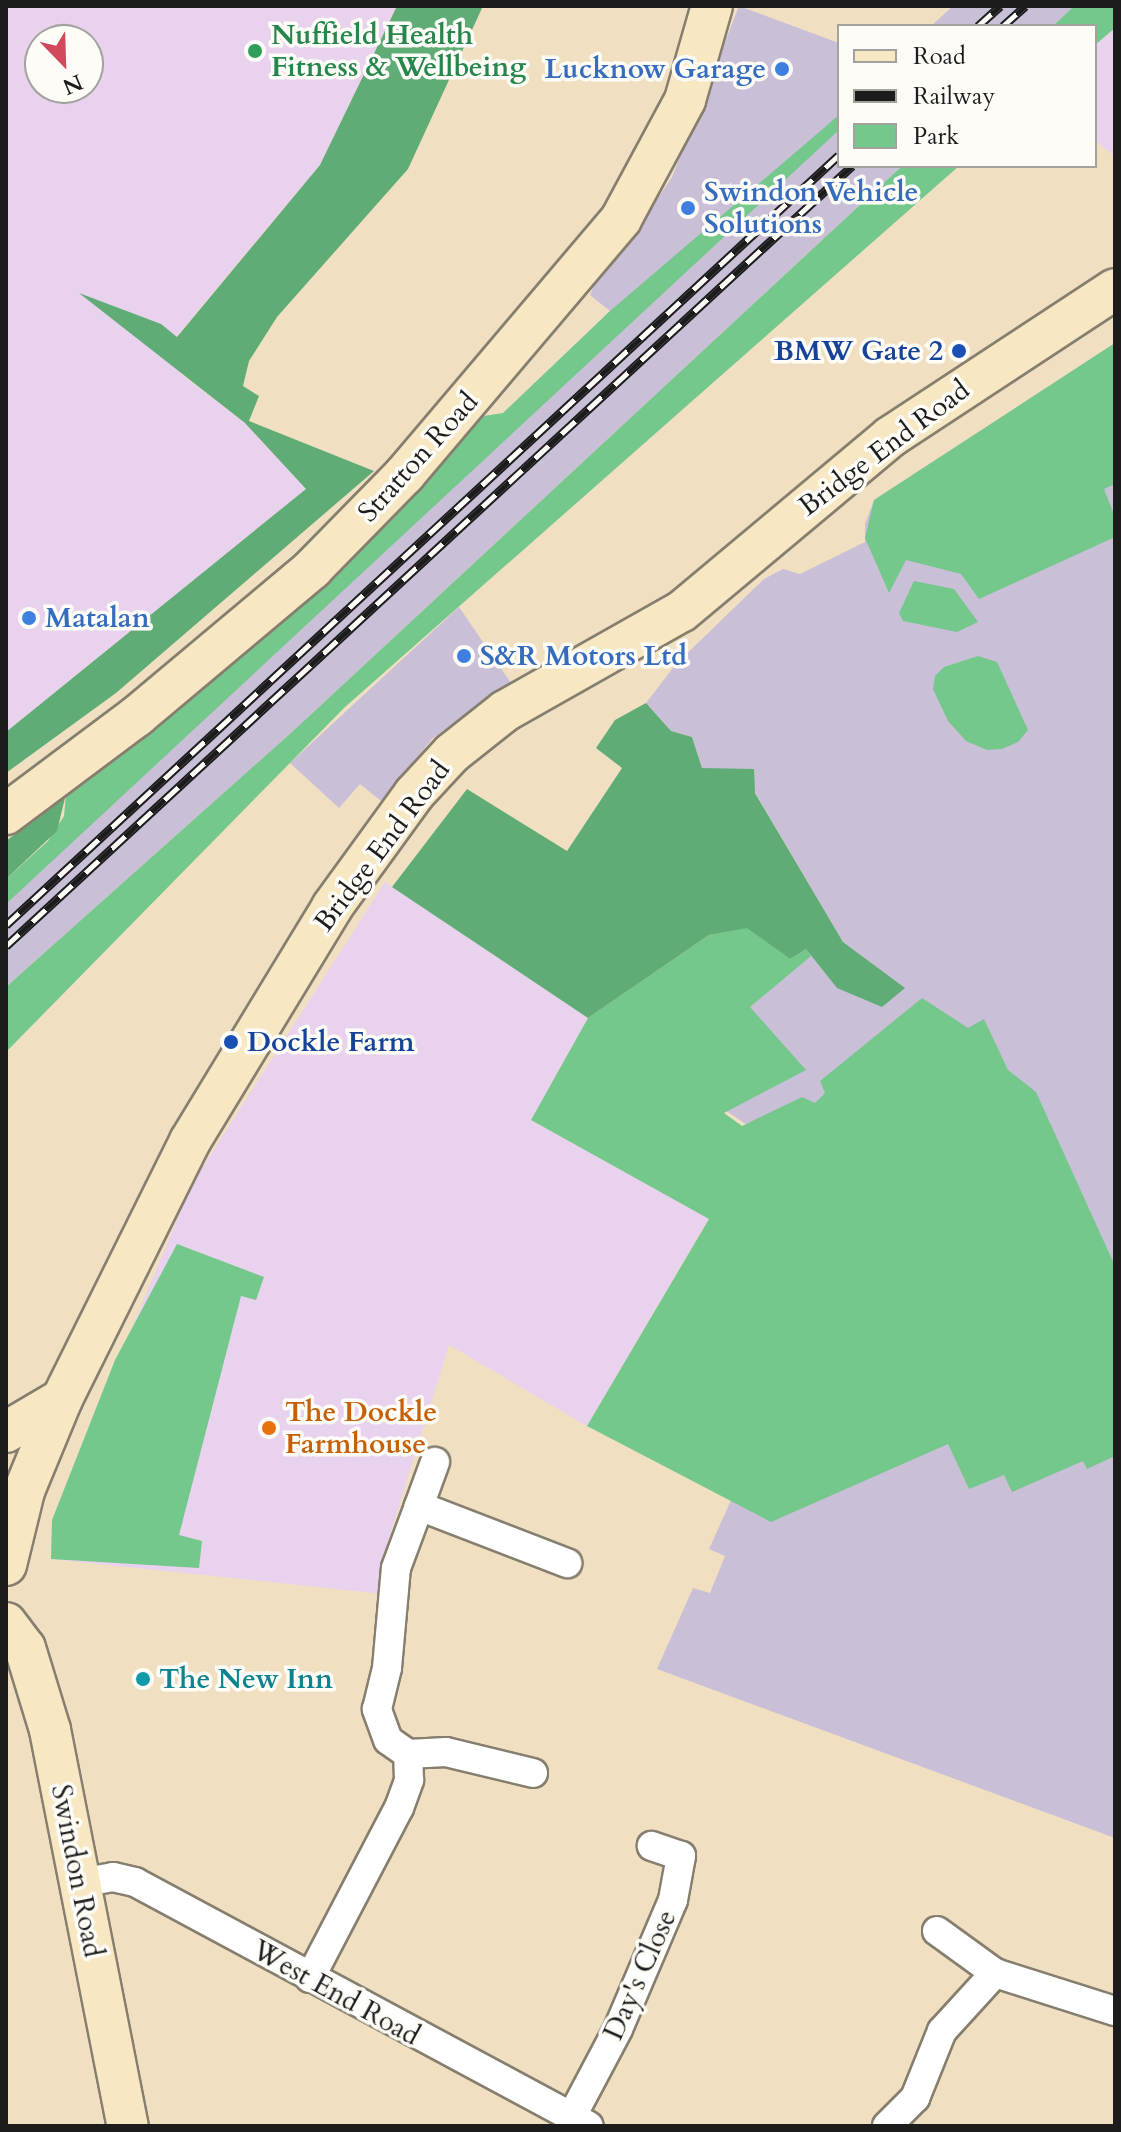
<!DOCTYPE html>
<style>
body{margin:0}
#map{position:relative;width:1121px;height:2132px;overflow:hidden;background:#f0e0c1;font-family:Cardo,serif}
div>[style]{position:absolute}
.built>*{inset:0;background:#e8d2ee}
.industrial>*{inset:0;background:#c9bfd7}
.green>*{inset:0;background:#75c88b}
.forest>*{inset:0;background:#60ac77}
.roads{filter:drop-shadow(2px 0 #867e6e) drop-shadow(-2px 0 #867e6e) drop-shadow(0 2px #867e6e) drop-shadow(0 -2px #867e6e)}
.street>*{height:28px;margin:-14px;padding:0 14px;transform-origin:14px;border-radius:14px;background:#fff}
.secondary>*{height:40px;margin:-20px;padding:0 20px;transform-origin:20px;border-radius:20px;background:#f8e7c3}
.rail>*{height:9px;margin-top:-4.5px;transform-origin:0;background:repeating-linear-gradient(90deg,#fdfcf7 0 18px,#1c1c1c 0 36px);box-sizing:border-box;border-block:2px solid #1c1c1c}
.dots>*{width:22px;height:22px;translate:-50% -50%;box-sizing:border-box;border:4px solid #fdfcf7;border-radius:50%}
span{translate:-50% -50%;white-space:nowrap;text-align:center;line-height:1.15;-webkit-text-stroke:7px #fdfcf7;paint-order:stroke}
.leisure-label{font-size:28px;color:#27864d;font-weight:700}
.left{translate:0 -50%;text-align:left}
.shop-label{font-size:28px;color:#366cbe;font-weight:700}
.right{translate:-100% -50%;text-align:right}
.transit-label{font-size:28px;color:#164399;font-weight:700}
.street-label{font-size:28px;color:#1c1c1c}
.food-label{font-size:28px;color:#c56008;font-weight:700}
.culture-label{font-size:28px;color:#0d838f;font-weight:700}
.frame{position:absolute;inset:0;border:8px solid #1c1c1c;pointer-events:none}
.legend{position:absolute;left:837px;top:24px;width:260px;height:144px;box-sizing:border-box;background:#fdfcf7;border:2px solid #a3a29f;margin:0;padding:10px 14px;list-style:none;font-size:24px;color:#1c1c1c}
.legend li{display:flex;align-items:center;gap:16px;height:40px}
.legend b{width:40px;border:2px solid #a3a29f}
.north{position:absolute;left:24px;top:24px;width:80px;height:80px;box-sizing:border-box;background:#fdfcf7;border:2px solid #a3a29f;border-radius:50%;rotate:157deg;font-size:22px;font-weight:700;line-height:32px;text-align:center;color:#1c1c1c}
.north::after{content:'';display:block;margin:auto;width:28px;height:36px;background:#d1495b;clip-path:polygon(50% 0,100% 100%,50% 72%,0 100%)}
</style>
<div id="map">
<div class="built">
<div style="clip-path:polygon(evenodd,6px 6px,397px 6px,320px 165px,176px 337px,181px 374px,245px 423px,306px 489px,6px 732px,6px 6px,40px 40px,88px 40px,88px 88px,40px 88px,40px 40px)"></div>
<div style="clip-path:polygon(1115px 28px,1115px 157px,1095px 140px,1095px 45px)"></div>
<div style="clip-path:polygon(385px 882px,588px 1018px,531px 1120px,709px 1218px,587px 1426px,449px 1345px,386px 1548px,384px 1594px,51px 1559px,52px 1520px,192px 1184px)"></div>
</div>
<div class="industrial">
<div style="clip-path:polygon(739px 6px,839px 43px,839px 166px,902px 166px,292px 732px,6px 987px,6px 888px,287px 629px,610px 311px,590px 295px,599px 273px,634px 234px,672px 177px)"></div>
<div style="clip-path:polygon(953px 6px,1074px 6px,1053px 26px,931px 26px)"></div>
<div style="clip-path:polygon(1115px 343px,1115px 1838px,657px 1669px,693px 1588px,710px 1593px,725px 1556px,709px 1549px,865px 1204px,588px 1018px,806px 949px,904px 988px,843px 942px,755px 792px,702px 768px,692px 737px,671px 731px,646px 703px,676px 664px,764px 579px,783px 569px,800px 574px,865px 542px,865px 524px,874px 500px)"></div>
<div style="clip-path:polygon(459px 607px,511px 683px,433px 738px,381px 801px,360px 784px,339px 808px,290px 763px)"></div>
</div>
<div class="green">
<div style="clip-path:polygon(1074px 6px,1115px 6px,1115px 28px,1095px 45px,1095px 26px,1053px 26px)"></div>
<div style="clip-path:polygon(839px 115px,839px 130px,6px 904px,6px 879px,48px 841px,64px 816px,66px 794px,477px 417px,503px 413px,610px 311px)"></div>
<div style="clip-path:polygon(902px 166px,959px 166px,345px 707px,6px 1052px,6px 987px,292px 732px)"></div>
<div style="clip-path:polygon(1115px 343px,1115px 484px,1104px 489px,1115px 517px,1115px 537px,979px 599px,961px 574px,906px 560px,889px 593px,865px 538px,874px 500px)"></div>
<div style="clip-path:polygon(914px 581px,954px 589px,978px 622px,957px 632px,903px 621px,899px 613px)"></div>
<div style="clip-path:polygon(978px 656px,997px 662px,1028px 730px,1018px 742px,1002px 749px,987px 750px,966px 741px,948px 721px,933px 689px,935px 676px,944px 667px)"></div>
<div style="clip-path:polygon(747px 927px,790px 959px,806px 949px,811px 956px,750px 1007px,806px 1070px,724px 1113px,742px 1126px,802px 1097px,815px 1103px,825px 1093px,820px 1081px,922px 998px,968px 1028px,984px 1019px,1008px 1070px,1036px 1092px,1115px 1266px,1115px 1456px,1087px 1469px,1083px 1461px,1012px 1492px,1004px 1475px,969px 1489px,948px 1444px,771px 1522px,587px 1426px,709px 1219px,531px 1120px,588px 1018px,709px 935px)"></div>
<div style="clip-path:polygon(177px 1244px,264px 1277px,256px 1300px,241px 1296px,179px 1535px,202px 1541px,199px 1568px,51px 1559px,52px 1520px,115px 1360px)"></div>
</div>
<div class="forest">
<div style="clip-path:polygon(397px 6px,483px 6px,408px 169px,277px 317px,249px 361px,243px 386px,259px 396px,249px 421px,374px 471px,116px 693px,6px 773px,6px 732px,306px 489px,245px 423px,79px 293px,161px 324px,177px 337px,320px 165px)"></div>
<div style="clip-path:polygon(646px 703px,671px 731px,692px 737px,702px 768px,754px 769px,755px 793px,843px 942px,905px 988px,882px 1007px,837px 988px,806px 949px,790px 959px,747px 928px,709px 935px,588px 1018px,392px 887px,467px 789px,567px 851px,622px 768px,596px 748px,615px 720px)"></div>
<div style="clip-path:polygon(66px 794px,57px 831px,6px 879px,6px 841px)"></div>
</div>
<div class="roads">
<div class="street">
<div style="left:419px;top:1506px;width:47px;rotate:-70deg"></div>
<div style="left:533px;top:1773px;width:89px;rotate:-166.4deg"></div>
<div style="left:446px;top:1752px;width:38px;rotate:177deg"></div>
<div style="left:408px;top:1754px;width:24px;rotate:-145deg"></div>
<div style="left:388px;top:1740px;width:33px;rotate:-110deg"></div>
<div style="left:377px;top:1709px;width:42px;rotate:-76.3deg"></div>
<div style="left:387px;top:1668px;width:100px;rotate:-84.9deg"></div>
<div style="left:396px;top:1568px;width:66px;rotate:-69.6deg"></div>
<div style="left:419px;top:1506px;width:159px;rotate:21.1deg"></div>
<div style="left:79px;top:1883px;width:35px;rotate:-10deg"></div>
<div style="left:113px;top:1877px;width:23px;rotate:13deg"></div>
<div style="left:135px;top:1882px;width:515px;rotate:28.26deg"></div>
<div style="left:937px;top:1931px;width:72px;rotate:35.9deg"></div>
<div style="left:995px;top:1973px;width:126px;rotate:17.6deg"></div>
<div style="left:310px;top:1978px;width:192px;rotate:-62.4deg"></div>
<div style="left:399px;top:1808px;width:30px;rotate:-70deg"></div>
<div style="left:409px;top:1780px;width:26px;rotate:-92deg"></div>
<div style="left:572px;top:2116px;width:98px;rotate:-62.1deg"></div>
<div style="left:618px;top:2029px;width:140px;rotate:-66.9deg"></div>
<div style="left:673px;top:1900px;width:45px;rotate:-79.7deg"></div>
<div style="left:681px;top:1856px;width:31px;rotate:-161deg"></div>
<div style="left:887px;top:2126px;width:40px;rotate:-45deg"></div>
<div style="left:915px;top:2098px;width:72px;rotate:-68.1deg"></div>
<div style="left:942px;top:2031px;width:79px;rotate:-47.6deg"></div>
</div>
<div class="secondary">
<div style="left:6px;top:814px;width:164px;rotate:-36.8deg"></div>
<div style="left:137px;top:716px;width:229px;rotate:-40deg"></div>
<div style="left:312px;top:569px;width:133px;rotate:-45.6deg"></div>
<div style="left:405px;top:474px;width:334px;rotate:-49.7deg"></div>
<div style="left:621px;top:219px;width:135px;rotate:-61.7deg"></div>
<div style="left:685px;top:100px;width:98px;rotate:-74deg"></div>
<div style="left:6px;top:1432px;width:65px;rotate:-30.5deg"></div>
<div style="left:6px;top:1565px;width:76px;rotate:-76.3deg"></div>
<div style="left:24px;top:1491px;width:100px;rotate:-67.6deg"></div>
<div style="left:62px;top:1399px;width:288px;rotate:-63.6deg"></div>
<div style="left:190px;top:1141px;width:274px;rotate:-58.7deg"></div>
<div style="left:332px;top:907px;width:140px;rotate:-54deg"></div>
<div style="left:414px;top:794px;width:56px;rotate:-47.2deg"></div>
<div style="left:452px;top:753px;width:68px;rotate:-38.4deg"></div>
<div style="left:505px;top:711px;width:203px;rotate:-29.5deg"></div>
<div style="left:682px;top:611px;width:271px;rotate:-39.9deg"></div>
<div style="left:890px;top:437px;width:269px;rotate:-33.3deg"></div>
<div style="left:6px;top:1623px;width:31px;rotate:53deg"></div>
<div style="left:25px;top:1648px;width:86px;rotate:73deg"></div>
<div style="left:50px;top:1730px;width:404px;rotate:78.9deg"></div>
</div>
</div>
<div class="rail">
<div style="left:978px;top:26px;width:30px;rotate:-42deg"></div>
<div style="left:1003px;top:26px;width:30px;rotate:-42deg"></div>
<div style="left:6px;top:925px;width:1134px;rotate:-42.75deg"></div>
<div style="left:6px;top:946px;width:1151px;rotate:-42.68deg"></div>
</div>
<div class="dots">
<div style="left:255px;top:51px;background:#2e9e5b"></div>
<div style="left:782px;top:69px;background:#3f7fe0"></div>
<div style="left:688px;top:208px;background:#3f7fe0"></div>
<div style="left:959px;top:351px;background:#1a4fb4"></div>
<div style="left:29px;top:618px;background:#3f7fe0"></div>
<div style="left:464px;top:656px;background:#3f7fe0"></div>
<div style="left:231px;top:1042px;background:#1a4fb4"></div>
<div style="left:269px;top:1428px;background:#e8710a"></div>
<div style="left:143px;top:1679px;background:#0f9aa8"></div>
</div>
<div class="leisure-label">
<span class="left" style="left:271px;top:51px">Nuffield Health<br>Fitness &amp; Wellbeing</span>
</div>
<div class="shop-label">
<span class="right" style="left:766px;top:69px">Lucknow Garage</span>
<span class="left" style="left:704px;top:208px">Swindon Vehicle<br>Solutions</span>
<span class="left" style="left:45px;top:618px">Matalan</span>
<span class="left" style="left:480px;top:656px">S&amp;R Motors Ltd</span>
</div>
<div class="transit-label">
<span class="right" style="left:943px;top:351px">BMW Gate 2</span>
<span class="left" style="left:247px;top:1042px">Dockle Farm</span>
</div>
<div class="street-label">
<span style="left:884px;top:448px;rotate:-37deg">Bridge End Road</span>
<span style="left:418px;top:457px;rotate:-48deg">Stratton Road</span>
<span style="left:382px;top:846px;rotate:-53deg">Bridge End Road</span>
<span style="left:77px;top:1871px;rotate:79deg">Swindon Road</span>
<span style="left:640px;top:1975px;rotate:-66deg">Day's Close</span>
<span style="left:336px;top:1993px;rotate:29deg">West End Road</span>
</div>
<div class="food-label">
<span class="left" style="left:285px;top:1428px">The Dockle<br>Farmhouse</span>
</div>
<div class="culture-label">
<span class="left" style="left:159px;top:1679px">The New Inn</span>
</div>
<div class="frame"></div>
<ul class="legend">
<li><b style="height:10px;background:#f8e7c3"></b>Road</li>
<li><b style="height:10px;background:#1c1c1c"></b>Railway</li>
<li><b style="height:22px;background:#75c88b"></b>Park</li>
</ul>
<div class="north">N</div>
</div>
